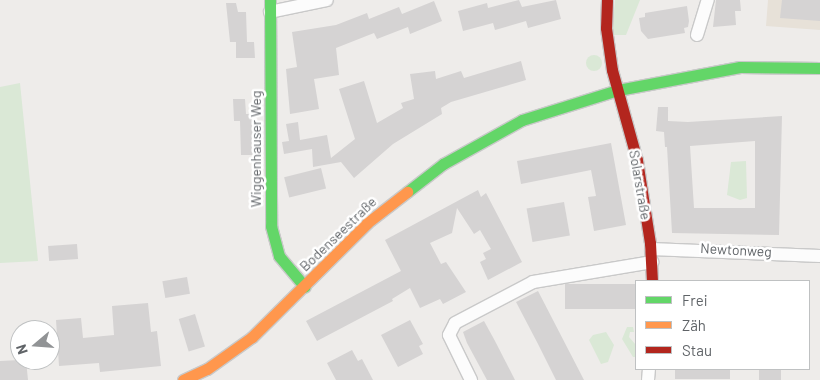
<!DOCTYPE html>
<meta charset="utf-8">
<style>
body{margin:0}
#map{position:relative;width:820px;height:380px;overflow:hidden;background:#eeecea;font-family:Barlow,sans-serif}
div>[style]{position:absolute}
.commercial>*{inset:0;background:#e7e1d8}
.green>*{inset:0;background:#dae8d6}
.round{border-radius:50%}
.building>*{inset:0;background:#d5d3d3;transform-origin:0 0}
.roads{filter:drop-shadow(1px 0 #c9c9c9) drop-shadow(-1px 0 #c9c9c9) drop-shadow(0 1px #c9c9c9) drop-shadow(0 -1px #c9c9c9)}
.street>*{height:12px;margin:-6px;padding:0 6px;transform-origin:6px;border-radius:6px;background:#fcfcfc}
.fast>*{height:11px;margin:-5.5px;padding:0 5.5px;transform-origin:5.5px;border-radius:5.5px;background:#63d668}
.slow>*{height:11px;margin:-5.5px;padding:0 5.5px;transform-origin:5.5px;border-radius:5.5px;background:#ff974d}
.jam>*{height:11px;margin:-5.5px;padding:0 5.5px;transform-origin:5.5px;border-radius:5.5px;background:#b3261e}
span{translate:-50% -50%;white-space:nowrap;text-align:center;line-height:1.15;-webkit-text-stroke:5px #fff;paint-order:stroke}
.street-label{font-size:14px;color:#5f6367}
.legend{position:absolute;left:635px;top:280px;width:175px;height:90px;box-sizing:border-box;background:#fff;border:1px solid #bfc1c2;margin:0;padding:6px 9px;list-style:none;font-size:15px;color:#5f6367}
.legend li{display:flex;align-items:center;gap:10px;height:25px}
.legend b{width:25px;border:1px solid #bfc1c2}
.north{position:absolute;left:10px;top:320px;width:50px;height:50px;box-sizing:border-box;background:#fff;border:1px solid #bfc1c2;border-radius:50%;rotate:252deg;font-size:14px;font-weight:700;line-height:20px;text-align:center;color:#5f6367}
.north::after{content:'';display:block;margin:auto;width:18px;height:22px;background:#919395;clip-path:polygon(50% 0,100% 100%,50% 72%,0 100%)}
</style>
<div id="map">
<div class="commercial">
<div style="clip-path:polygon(768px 0,820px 0,820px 30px,766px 26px)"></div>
</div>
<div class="green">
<div style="clip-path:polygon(615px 0,640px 0,626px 35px,612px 35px)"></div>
<div class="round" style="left:586px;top:55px;width:16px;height:16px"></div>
<div style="clip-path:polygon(20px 83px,38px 261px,0 263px,0 87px)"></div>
<div style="clip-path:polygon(746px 161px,747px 198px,740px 200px,727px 195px,731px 162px)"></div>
<div style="clip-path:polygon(627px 327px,633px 327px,634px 332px,630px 332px,629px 337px,636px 345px,636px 357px,633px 357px,622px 339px)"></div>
<div style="clip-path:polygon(606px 332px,614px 345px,608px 362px,601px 364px,589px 340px,593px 335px)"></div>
</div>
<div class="building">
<div style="clip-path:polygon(519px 0,522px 7px,556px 0,561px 19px,528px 28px,526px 21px,495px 30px,493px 23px,463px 31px,458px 11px,487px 3px,488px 8px)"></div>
<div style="clip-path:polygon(716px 0,740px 0,741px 11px,735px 11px,736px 25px,713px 27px)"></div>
<div style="clip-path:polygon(782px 0,820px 0,820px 21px,780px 18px)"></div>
<div style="clip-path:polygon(434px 1px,442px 21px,410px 34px,408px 27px,377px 39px,374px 33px,336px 48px,339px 75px,314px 79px,319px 109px,290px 114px,286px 69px,297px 67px,292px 32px,336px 25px,367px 13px,369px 19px,399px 7px,402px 14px)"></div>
<div style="clip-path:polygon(226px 3px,236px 3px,238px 12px,246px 12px,247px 42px,254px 42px,255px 58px,236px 58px,236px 42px,230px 42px)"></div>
<div style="clip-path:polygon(687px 6px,689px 21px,688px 27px,684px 28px,685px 33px,648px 39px,641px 31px,639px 18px,645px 17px,645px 13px)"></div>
<div style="clip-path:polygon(521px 61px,526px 80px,451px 102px,441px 108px,442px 114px,393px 144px,354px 178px,341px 162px,313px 167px,312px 149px,284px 154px,282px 142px,289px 141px,286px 124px,298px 122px,300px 140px,327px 135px,331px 158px,355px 139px,339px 89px,364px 81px,377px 123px,403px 108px,401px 103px,414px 99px,410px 74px,435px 71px,436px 79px,461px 71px,464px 78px)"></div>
<div style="clip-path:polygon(233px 99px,245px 99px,246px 114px,255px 114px,256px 155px,241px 155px,240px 121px,234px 121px)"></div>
<div style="clip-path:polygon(evenodd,658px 107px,668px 107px,668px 121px,688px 122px,782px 116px,779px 235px,672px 233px,667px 147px,665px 147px,664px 132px,656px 131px,658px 107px,755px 141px,755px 208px,694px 208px,690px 146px,755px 141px)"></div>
<div style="clip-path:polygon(611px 143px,626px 225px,594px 231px,588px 197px,596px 196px,591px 170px,521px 184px,517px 161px)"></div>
<div style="left:321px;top:168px;width:21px;height:38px;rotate:76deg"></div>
<div style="clip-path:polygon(478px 190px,481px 197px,486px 193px,522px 262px,488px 280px,480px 262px,486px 259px,483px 253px,491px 249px,480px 230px,474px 234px,457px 208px,452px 233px,430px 243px,441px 264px,446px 262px,466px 292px,443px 304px,440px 299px,420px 308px,410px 288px,392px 299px,393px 301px,317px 341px,306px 321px,401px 271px,385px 240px)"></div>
<div style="left:564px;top:202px;width:34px;height:38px;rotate:80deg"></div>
<div style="left:77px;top:244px;width:15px;height:29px;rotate:86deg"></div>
<div style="left:187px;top:277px;width:17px;height:25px;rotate:80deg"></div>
<div style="left:636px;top:284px;width:25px;height:71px;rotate:90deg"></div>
<div style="clip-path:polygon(538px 291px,584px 380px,556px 380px,538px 344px,516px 302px)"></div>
<div style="clip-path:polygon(148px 303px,151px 332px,157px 331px,161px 366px,100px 372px,99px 363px,59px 366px,56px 320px,81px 318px,83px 338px,114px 335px,112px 306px)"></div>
<div style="left:195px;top:314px;width:34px;height:17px;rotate:73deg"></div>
<div style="clip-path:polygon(410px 320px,423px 344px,419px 346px,423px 354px,398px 367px,381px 335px)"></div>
<div style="clip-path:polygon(484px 321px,495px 341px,515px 380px,487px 380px,467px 343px,463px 332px)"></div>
<div style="clip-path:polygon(352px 350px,358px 361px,362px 359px,373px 380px,336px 380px,327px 363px)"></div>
<div style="clip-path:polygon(20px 360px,26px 360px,28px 380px,0 380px,0 361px)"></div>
<div style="left:675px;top:369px;width:55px;height:10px"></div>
<div style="left:759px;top:369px;width:22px;height:11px"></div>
</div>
<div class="roads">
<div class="street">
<div style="left:270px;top:12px;width:58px;rotate:-11.9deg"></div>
<div style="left:697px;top:35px;width:37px;rotate:-73deg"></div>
<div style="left:651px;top:249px;width:169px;rotate:2.4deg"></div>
<div style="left:471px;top:380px;width:50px;rotate:-116.1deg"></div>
<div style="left:449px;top:335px;width:13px;rotate:-63deg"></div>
<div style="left:455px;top:323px;width:88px;rotate:-27.7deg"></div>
<div style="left:533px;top:282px;width:121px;rotate:-9.5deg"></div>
<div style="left:648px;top:380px;width:11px;rotate:-85deg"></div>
</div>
<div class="fast">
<div style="left:270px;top:0;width:226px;rotate:89.7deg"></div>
<div style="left:271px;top:226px;width:31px;rotate:75deg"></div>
<div style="left:279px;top:256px;width:40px;rotate:50deg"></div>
<div style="left:407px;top:192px;width:46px;rotate:-37.9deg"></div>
<div style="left:443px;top:164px;width:90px;rotate:-29.1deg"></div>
<div style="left:522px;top:120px;width:101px;rotate:-17.4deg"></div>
<div style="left:618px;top:90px;width:124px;rotate:-10.7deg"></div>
<div style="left:740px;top:67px;width:80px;rotate:0.7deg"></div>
</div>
<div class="slow">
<div style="left:183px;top:380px;width:26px;rotate:-25deg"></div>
<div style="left:207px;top:369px;width:55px;rotate:-35.4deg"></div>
<div style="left:252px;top:337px;width:162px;rotate:-44.7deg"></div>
<div style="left:367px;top:223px;width:51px;rotate:-37.8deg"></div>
</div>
<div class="jam">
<div style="left:607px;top:0;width:28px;rotate:92deg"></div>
<div style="left:606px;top:28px;width:42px;rotate:81.9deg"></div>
<div style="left:612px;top:70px;width:93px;rotate:74.5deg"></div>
<div style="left:637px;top:160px;width:84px;rotate:81.1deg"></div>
<div style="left:650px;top:243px;width:38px;rotate:87deg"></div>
</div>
</div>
<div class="street-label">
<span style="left:256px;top:149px;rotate:-90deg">Wiggenhauser Weg</span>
<span style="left:640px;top:185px;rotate:80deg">Solarstraße</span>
<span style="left:338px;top:234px;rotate:-44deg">Bodenseestraße</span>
<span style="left:736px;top:250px;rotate:3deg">Newtonweg</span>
</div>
<ul class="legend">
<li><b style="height:6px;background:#63d668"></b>Frei</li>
<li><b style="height:6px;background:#ff974d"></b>Zäh</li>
<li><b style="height:6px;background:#b3261e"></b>Stau</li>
</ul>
<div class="north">N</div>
</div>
